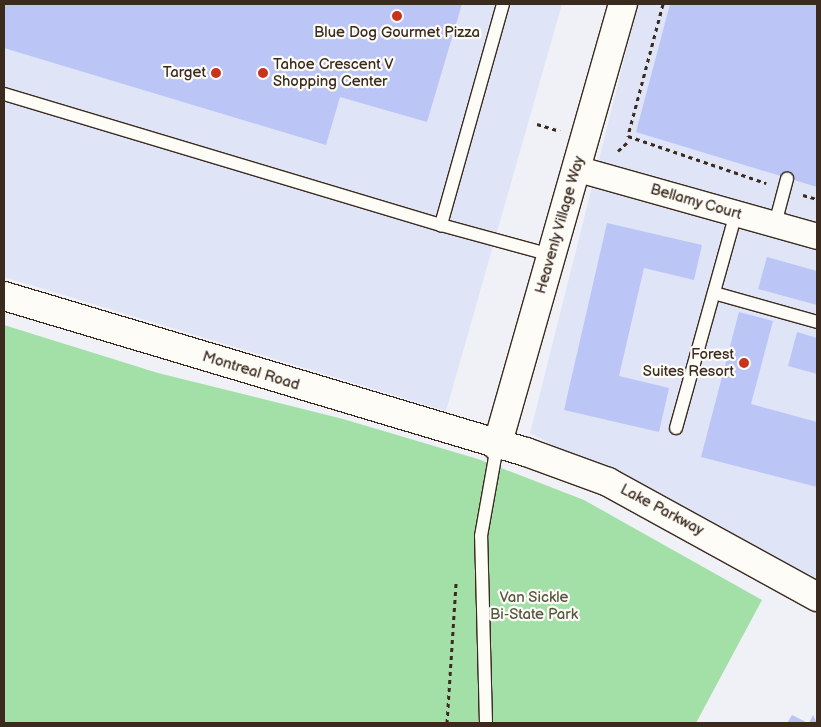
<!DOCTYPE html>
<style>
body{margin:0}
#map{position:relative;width:821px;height:727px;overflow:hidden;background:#f0f1f7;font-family:"Balsamiq Sans",sans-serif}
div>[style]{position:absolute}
.built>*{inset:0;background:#e0e4f7}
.green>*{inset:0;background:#a2e0a8}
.building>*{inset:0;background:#bbc6f7}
.path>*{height:3px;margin-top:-1.5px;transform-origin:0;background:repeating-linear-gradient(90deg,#3b2a1e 0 4px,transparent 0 8px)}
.roads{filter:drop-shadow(1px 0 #3b2a1e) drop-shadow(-1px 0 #3b2a1e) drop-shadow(0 1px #3b2a1e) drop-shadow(0 -1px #3b2a1e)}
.lane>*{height:12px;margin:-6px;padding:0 6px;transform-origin:6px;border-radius:6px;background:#fdfcf7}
.street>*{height:25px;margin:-12.5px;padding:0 12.5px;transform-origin:12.5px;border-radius:12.5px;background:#fdfcf7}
.secondary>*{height:28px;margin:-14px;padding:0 14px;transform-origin:14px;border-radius:14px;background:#fdfcf7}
.dots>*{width:14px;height:14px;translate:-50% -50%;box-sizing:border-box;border:2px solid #fdfcf7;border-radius:50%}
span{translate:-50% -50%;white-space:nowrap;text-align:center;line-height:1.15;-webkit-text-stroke:4.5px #fdfcf7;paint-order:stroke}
.poi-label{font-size:15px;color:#3b2a1e}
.left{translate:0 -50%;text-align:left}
.right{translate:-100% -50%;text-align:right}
.street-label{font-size:15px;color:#3b2a1e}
.park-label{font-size:15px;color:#555840}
.frame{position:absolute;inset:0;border:5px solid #3b2a1e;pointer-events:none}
</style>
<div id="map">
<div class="built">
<div style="clip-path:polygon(4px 4px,562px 4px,446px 411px,4px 277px)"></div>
<div style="clip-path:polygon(638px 4px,817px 4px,817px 588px,530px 433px)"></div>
</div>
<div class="green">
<div style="clip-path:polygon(4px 325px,158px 373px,343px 419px,478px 459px,584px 500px,762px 600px,696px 723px,4px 723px)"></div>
</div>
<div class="building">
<div style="clip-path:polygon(4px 4px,462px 4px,427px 122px,340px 97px,326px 145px,4px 48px)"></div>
<div style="clip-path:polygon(670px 4px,817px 4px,817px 187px,636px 132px)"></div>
<div style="clip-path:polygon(607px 223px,702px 245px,694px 280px,644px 268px,619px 376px,669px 388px,659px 432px,564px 410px)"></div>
<div style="clip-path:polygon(767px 257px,817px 271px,817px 305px,758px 289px)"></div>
<div style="clip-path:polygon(739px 312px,773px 321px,751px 404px,817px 422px,817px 487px,701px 457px)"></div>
<div style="clip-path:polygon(797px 332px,817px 338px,817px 374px,788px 366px)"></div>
<div style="clip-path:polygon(792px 715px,808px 723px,787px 723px)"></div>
<div style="clip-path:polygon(813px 715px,817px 723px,809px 723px)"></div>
</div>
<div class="path">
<div style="left:663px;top:4px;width:137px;rotate:104.9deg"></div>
<div style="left:628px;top:136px;width:146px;rotate:18.8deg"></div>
<div style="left:537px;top:124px;width:24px;rotate:17deg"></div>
<div style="left:618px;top:151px;width:16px;rotate:-43deg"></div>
<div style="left:803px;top:195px;width:15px;rotate:16deg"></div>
<div style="left:447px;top:723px;width:140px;rotate:-86.3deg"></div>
</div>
<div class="roads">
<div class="lane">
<div style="left:503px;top:4px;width:230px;rotate:105.7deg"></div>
<div style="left:441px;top:225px;width:114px;rotate:15.3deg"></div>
<div style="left:4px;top:94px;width:456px;rotate:16.7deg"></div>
<div style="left:775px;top:224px;width:47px;rotate:-75.1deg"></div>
<div style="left:714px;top:293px;width:107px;rotate:15.7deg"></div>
<div style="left:676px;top:428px;width:223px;rotate:-74.4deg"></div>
<div style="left:486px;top:723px;width:187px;rotate:-91.5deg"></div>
<div style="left:481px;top:536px;width:91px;rotate:-79.9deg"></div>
</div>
<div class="street">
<div style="left:575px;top:168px;width:251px;rotate:15.7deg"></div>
</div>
<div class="secondary">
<div style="left:4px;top:296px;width:545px;rotate:16.64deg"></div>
<div style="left:526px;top:452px;width:87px;rotate:20.1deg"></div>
<div style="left:608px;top:482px;width:239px;rotate:28.8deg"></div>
<div style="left:497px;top:446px;width:460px;rotate:-74.1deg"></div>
</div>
</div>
<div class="dots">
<div style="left:397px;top:16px;background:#c8321e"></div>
<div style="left:216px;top:73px;background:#c8321e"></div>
<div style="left:263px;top:73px;background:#c8321e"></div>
<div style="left:744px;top:363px;background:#c8321e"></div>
</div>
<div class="poi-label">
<span style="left:397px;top:33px">Blue Dog Gourmet Pizza</span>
<span class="left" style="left:273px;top:73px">Tahoe Crescent V<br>Shopping Center</span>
<span class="right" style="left:206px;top:73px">Target</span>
<span class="right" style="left:734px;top:363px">Forest<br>Suites Resort</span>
</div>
<div class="street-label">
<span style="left:696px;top:202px;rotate:16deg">Bellamy Court</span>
<span style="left:560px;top:225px;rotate:-74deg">Heavenly Village Way</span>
<span style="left:251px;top:371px;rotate:17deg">Montreal Road</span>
<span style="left:662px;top:510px;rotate:28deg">Lake Parkway</span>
</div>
<div class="park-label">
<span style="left:534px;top:606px">Van Sickle<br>Bi-State Park</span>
</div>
<div class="frame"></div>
</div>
